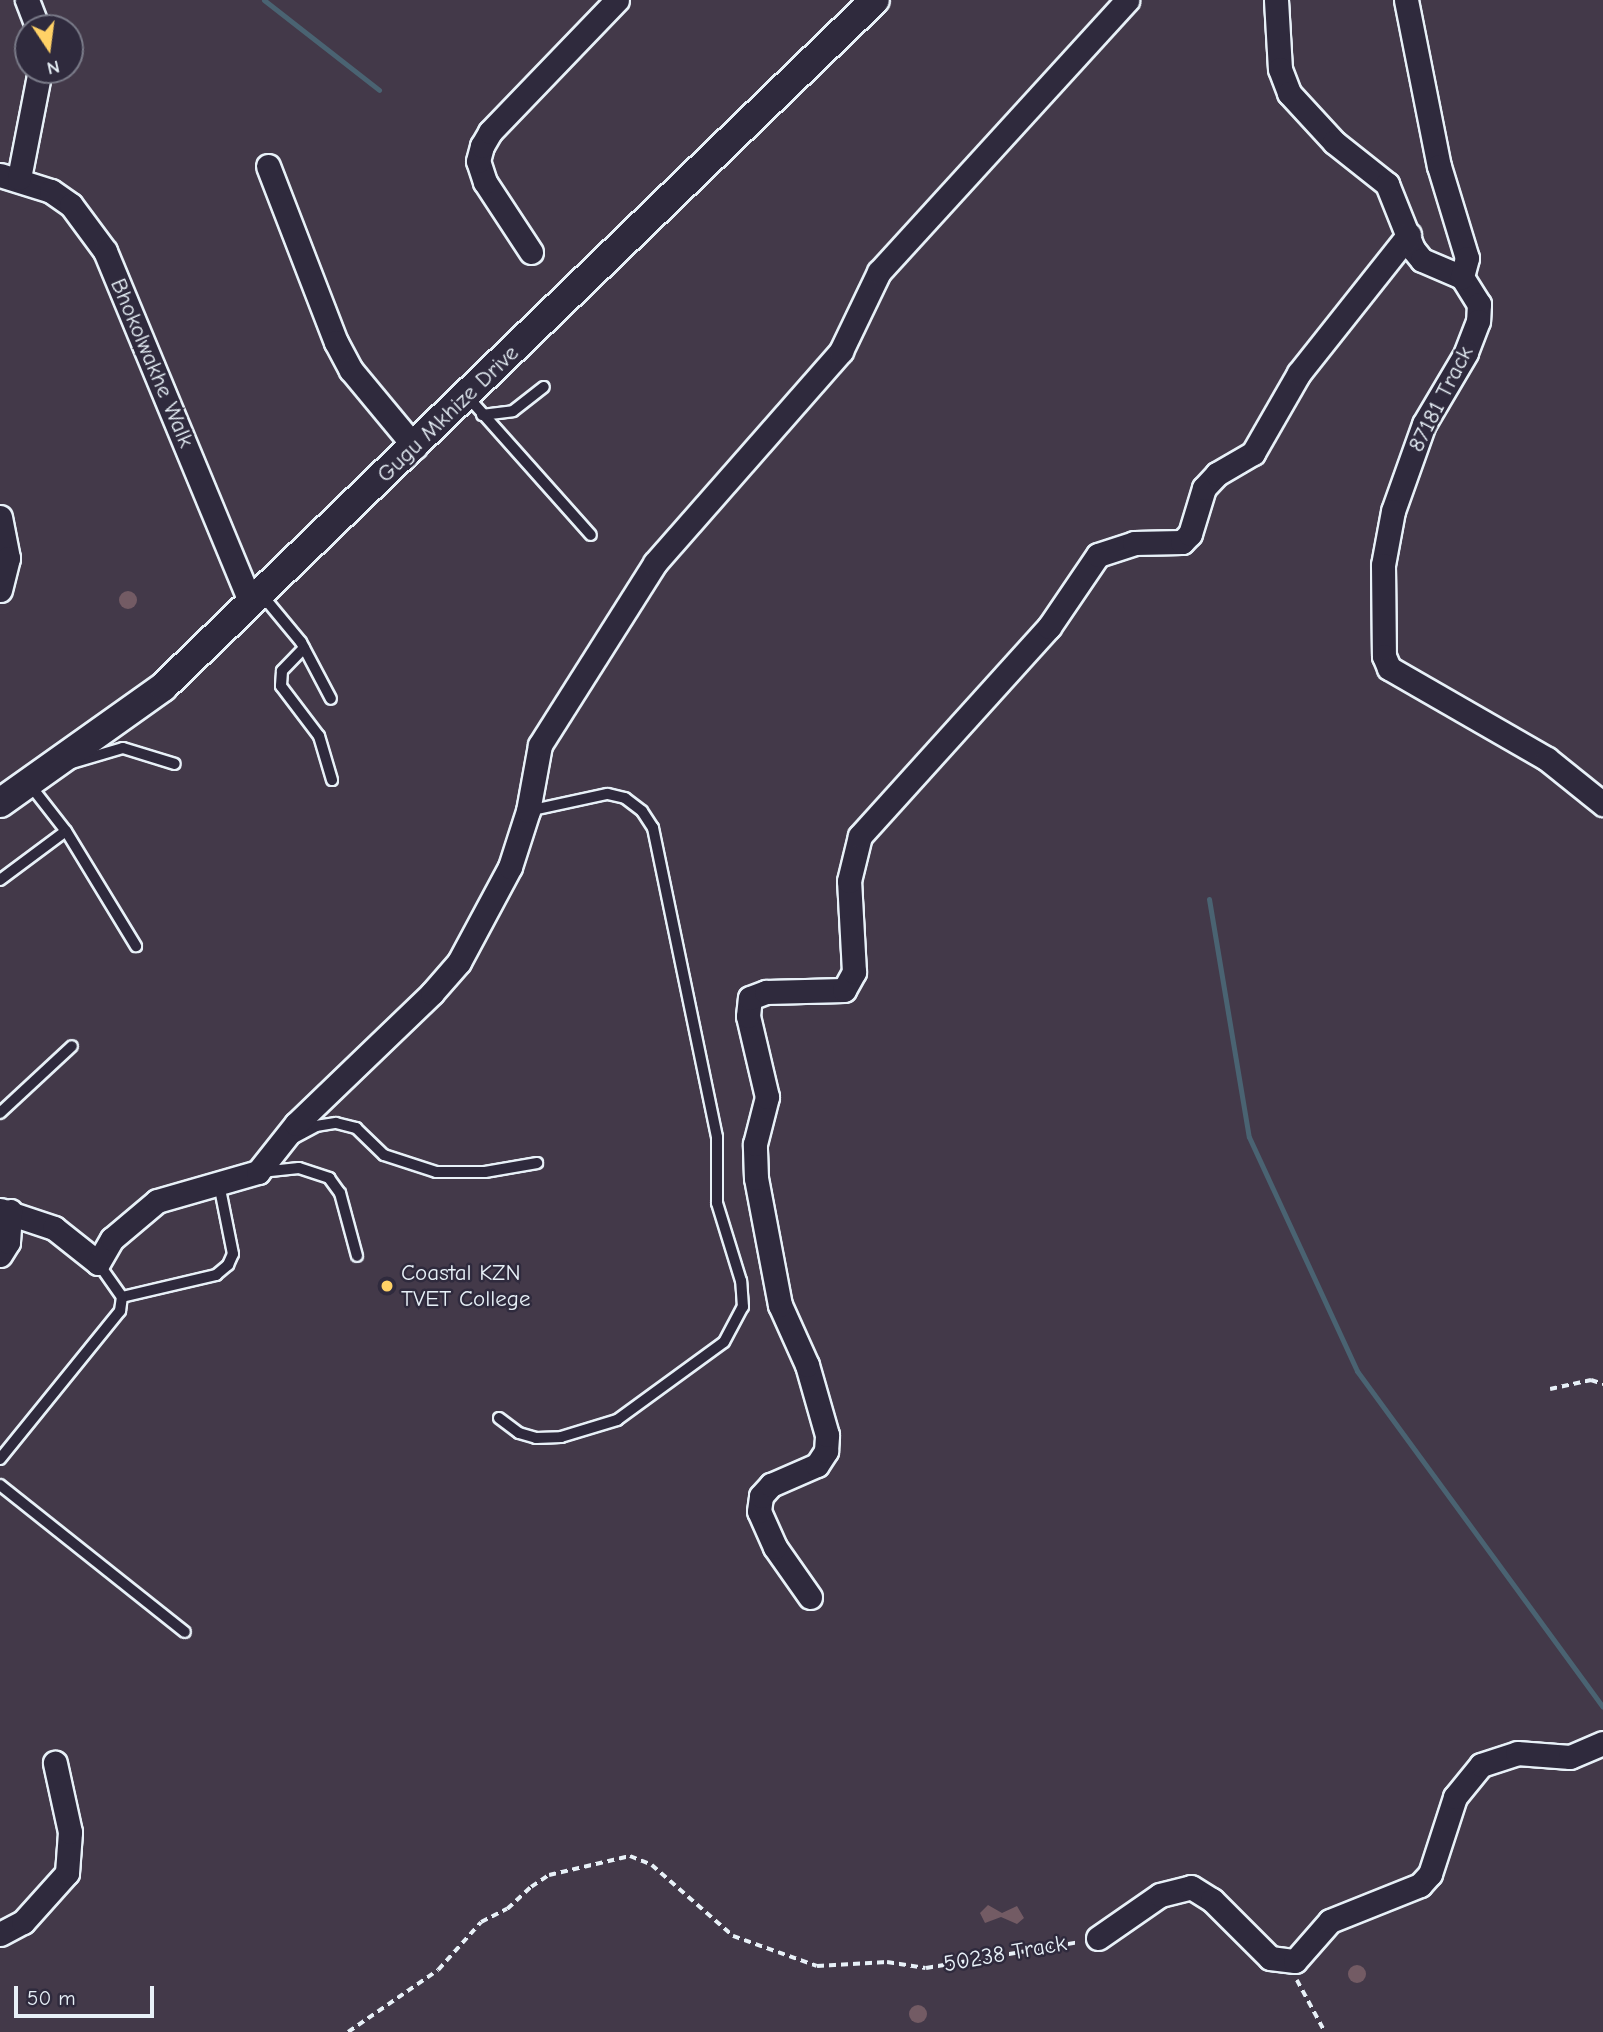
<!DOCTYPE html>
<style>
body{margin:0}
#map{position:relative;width:1603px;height:2032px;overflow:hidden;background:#433949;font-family:"Comic Neue",sans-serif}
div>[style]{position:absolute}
.stream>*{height:5px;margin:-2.5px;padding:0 2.5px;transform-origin:2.5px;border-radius:2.5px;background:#4a6372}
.building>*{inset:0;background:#735b64}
.round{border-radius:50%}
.path>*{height:3.5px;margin-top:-1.75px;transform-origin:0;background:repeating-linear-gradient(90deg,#e8f1f8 0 7px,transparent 0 12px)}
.roads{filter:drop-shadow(2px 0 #e8f1f8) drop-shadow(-2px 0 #e8f1f8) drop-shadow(0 2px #e8f1f8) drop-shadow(0 -2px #e8f1f8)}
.service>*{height:10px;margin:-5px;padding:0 5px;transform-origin:5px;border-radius:5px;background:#2f2a3d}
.minor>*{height:23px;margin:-11.5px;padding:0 11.5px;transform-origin:11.5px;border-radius:11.5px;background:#2f2a3d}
.tertiary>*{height:28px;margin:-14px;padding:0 14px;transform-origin:14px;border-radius:14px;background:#2f2a3d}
.dots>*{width:19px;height:19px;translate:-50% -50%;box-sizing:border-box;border:4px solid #2f2a3d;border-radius:50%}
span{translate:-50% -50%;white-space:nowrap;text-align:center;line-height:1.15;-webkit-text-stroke:5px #2f2a3d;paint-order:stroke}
.street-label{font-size:23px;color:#e8f1f8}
.poi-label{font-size:23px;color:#e8f1f8}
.left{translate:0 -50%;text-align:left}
.north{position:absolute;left:14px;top:14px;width:70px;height:70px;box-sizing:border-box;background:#2f2a3d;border:2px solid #797a88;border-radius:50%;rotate:167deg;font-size:19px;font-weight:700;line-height:28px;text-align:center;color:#e8f1f8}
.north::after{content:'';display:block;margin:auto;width:24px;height:32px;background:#ffd166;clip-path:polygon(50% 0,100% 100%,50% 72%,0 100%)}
.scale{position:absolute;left:14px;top:1986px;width:140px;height:32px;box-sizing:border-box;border:4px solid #e8f1f8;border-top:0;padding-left:9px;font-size:21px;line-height:24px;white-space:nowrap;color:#e8f1f8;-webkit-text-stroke:5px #2f2a3d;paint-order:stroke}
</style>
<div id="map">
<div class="stream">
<div style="left:264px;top:0;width:146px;rotate:38deg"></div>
<div style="left:1209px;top:899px;width:241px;rotate:80.5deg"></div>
<div style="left:1249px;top:1137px;width:258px;rotate:65.2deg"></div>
<div style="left:1357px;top:1371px;width:416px;rotate:53.8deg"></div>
</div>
<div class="building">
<div class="round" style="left:119px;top:591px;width:18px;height:18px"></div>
<div style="clip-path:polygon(988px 1905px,1002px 1913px,1017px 1906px,1024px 1918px,1017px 1924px,1001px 1917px,985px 1923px,980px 1913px)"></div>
<div class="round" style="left:1348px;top:1965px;width:18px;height:18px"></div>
<div class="round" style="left:909px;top:2005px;width:18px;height:18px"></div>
</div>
<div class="path">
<div style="left:1550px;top:1389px;width:42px;rotate:-12.4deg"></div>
<div style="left:1591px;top:1380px;width:13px;rotate:18deg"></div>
<div style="left:1297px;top:1980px;width:59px;rotate:61.7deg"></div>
<div style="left:348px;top:2032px;width:109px;rotate:-34.6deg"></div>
<div style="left:438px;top:1970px;width:64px;rotate:-48.1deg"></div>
<div style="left:481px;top:1922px;width:29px;rotate:-27deg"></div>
<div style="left:507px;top:1909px;width:33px;rotate:-43deg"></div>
<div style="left:531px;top:1887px;width:22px;rotate:-34deg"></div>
<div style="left:549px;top:1875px;width:83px;rotate:-13.2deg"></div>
<div style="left:630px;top:1856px;width:24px;rotate:22deg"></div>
<div style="left:652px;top:1865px;width:108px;rotate:41.2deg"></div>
<div style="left:733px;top:1936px;width:89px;rotate:19.7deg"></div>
<div style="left:817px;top:1966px;width:70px;rotate:-3.3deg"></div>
<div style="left:887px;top:1962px;width:39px;rotate:9deg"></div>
<div style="left:926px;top:1968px;width:155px;rotate:-9.6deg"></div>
</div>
<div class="roads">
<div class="service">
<div style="left:467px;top:396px;width:186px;rotate:48.3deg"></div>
<div style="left:482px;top:415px;width:31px;rotate:-7deg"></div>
<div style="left:513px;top:411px;width:39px;rotate:-38deg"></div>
<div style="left:262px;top:595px;width:61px;rotate:50.3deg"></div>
<div style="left:301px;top:642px;width:64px;rotate:62.2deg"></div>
<div style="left:304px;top:648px;width:32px;rotate:134deg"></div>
<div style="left:282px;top:671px;width:15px;rotate:94deg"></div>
<div style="left:281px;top:686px;width:63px;rotate:52.8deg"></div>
<div style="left:319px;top:736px;width:46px;rotate:73.5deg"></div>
<div style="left:72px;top:763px;width:53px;rotate:-16.4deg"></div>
<div style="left:123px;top:748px;width:54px;rotate:17.1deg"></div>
<div style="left:30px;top:785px;width:58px;rotate:52deg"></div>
<div style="left:66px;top:831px;width:135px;rotate:58.7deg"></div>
<div style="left:0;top:880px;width:82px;rotate:-36.6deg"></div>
<div style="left:0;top:1113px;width:98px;rotate:-42.9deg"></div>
<div style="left:292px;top:1139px;width:27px;rotate:-28deg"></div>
<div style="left:316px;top:1126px;width:20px;rotate:-9deg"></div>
<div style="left:336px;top:1123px;width:21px;rotate:14deg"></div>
<div style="left:356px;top:1128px;width:39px;rotate:44deg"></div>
<div style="left:384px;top:1155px;width:55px;rotate:18.1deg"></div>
<div style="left:436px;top:1172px;width:49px"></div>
<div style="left:485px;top:1172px;width:53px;rotate:-9.8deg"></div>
<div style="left:261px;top:1172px;width:38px;rotate:-6deg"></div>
<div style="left:299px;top:1168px;width:32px;rotate:18deg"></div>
<div style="left:329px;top:1178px;width:19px;rotate:54deg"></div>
<div style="left:340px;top:1193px;width:65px;rotate:74.9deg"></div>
<div style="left:122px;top:1297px;width:97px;rotate:-13.2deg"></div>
<div style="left:216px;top:1275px;width:16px;rotate:-40deg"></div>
<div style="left:228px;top:1265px;width:12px;rotate:-66deg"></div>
<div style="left:233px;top:1254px;width:71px;rotate:-101.3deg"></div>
<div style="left:499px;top:1418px;width:25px;rotate:37deg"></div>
<div style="left:519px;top:1433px;width:18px;rotate:16deg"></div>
<div style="left:536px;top:1438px;width:25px;rotate:-2deg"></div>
<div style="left:561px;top:1437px;width:59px;rotate:-16.9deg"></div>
<div style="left:617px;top:1420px;width:132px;rotate:-36.1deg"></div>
<div style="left:724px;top:1342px;width:40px;rotate:-62deg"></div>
<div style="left:743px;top:1307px;width:26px;rotate:-94deg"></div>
<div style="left:741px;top:1281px;width:82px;rotate:-107.1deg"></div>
<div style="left:717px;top:1203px;width:66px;rotate:-90deg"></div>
<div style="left:717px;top:1137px;width:316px;rotate:-101.7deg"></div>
<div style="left:653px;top:828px;width:20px;rotate:-123deg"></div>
<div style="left:642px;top:811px;width:21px;rotate:-143deg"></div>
<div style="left:625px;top:798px;width:18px;rotate:-167deg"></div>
<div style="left:607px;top:794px;width:81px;rotate:167.9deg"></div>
<div style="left:0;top:1459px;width:191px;rotate:-51deg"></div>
<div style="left:120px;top:1311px;width:14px;rotate:-82deg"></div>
<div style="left:122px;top:1297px;width:42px;rotate:-125.2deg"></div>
<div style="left:0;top:1485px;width:236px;rotate:38.5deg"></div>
</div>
<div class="minor">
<div style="left:27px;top:0;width:30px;rotate:69deg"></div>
<div style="left:1276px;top:0;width:69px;rotate:86.7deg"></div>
<div style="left:1280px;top:69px;width:26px;rotate:69deg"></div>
<div style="left:1289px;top:93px;width:67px;rotate:47.4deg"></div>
<div style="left:1334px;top:142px;width:68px;rotate:38.4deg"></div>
<div style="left:1387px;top:184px;width:70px;rotate:68.2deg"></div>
<div style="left:1413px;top:249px;width:14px;rotate:51deg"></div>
<div style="left:1422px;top:260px;width:43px;rotate:23deg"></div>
<div style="left:1462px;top:277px;width:32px;rotate:58deg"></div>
<div style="left:1479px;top:304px;width:17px;rotate:93deg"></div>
<div style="left:1478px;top:321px;width:34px;rotate:111deg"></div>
<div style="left:1466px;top:353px;width:82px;rotate:120.6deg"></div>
<div style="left:1424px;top:424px;width:92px;rotate:109.6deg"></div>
<div style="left:1393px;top:511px;width:55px;rotate:100.5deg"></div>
<div style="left:1383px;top:565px;width:91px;rotate:89.4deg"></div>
<div style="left:1384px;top:656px;width:13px;rotate:67deg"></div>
<div style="left:1389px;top:668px;width:182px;rotate:29.9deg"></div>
<div style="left:1547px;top:759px;width:72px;rotate:38.8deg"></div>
<div style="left:1406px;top:0;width:169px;rotate:78.8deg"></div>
<div style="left:1439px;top:166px;width:96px;rotate:73.1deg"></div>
<div style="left:1467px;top:258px;width:20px;rotate:105deg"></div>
<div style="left:268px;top:166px;width:189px;rotate:68.9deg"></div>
<div style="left:336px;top:342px;width:32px;rotate:62deg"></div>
<div style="left:351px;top:370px;width:100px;rotate:50.3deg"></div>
<div style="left:0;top:175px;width:53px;rotate:17.4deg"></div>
<div style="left:51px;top:191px;width:24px;rotate:35deg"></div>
<div style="left:71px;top:205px;width:57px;rotate:53.5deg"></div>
<div style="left:105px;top:251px;width:379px;rotate:67.5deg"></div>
<div style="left:19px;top:178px;width:110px;rotate:-79deg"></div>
<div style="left:531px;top:252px;width:84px;rotate:-123.3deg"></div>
<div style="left:485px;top:182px;width:22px;rotate:-108deg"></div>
<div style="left:478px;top:161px;width:16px;rotate:-75deg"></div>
<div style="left:482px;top:146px;width:16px;rotate:-60deg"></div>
<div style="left:490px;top:132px;width:183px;rotate:-46.1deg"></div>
<div style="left:0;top:517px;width:42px;rotate:79deg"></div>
<div style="left:8px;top:558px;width:33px;rotate:104deg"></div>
<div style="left:0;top:1210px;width:57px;rotate:18.4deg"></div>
<div style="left:54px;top:1228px;width:56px;rotate:38.5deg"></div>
<div style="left:98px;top:1263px;width:28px;rotate:-60deg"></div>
<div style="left:112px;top:1239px;width:59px;rotate:-40.2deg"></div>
<div style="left:157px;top:1201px;width:105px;rotate:-16deg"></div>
<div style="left:258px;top:1172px;width:61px;rotate:-51.6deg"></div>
<div style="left:296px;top:1124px;width:189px;rotate:-43.9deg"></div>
<div style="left:432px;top:993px;width:41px;rotate:-48.9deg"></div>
<div style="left:459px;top:962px;width:108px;rotate:-61.8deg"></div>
<div style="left:510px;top:867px;width:59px;rotate:-72.2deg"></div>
<div style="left:528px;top:811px;width:67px;rotate:-79.7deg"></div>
<div style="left:540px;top:745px;width:215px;rotate:-57.7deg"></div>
<div style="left:655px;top:563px;width:282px;rotate:-48.7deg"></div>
<div style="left:841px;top:351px;width:88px;rotate:-64.3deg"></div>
<div style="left:879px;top:272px;width:368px;rotate:-47.6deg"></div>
<div style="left:0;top:1255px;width:15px;rotate:-58deg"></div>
<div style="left:8px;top:1242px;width:31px;rotate:-86deg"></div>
<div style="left:810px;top:1597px;width:61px;rotate:-125deg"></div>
<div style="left:775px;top:1547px;width:39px;rotate:-114deg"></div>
<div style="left:759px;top:1511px;width:15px;rotate:-82deg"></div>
<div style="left:761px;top:1496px;width:15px;rotate:-48deg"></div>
<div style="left:771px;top:1485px;width:50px;rotate:-23.5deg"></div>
<div style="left:817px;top:1465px;width:17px;rotate:-57deg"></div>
<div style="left:826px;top:1451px;width:16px;rotate:-86deg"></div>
<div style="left:827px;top:1435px;width:73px;rotate:-105.9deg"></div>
<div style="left:807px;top:1365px;width:66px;rotate:-114.2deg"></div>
<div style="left:780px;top:1305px;width:129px;rotate:-100.7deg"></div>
<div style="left:756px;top:1178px;width:34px;rotate:-92deg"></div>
<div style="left:755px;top:1144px;width:49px;rotate:-75.7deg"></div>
<div style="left:767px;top:1097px;width:83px;rotate:-103.2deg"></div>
<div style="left:748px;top:1016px;width:18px;rotate:-84deg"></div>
<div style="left:750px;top:998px;width:17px;rotate:-21deg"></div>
<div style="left:766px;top:992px;width:78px;rotate:-1.5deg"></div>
<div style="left:844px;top:990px;width:21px;rotate:-61deg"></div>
<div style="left:854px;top:972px;width:91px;rotate:-93.1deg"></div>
<div style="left:849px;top:881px;width:46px;rotate:-76.3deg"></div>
<div style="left:860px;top:836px;width:282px;rotate:-47.9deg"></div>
<div style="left:1049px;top:627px;width:87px;rotate:-55.8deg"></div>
<div style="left:1098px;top:555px;width:38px;rotate:-18deg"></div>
<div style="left:1134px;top:543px;width:48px;rotate:-1.2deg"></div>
<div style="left:1182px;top:542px;width:11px;rotate:-45deg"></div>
<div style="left:1190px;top:534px;width:48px;rotate:-73.1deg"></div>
<div style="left:1204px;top:488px;width:19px;rotate:-47deg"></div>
<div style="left:1217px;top:474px;width:42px;rotate:-30.3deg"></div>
<div style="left:1253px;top:453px;width:92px;rotate:-60.1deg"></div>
<div style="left:1299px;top:373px;width:177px;rotate:-51.6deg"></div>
<div style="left:0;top:1934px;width:26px;rotate:-28deg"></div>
<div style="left:23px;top:1922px;width:66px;rotate:-48.1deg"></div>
<div style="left:67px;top:1873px;width:41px;rotate:-85.8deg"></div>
<div style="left:70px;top:1832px;width:71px;rotate:-102.3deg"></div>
<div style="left:1098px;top:1938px;width:75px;rotate:-34.7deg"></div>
<div style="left:1160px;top:1895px;width:32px;rotate:-14deg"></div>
<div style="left:1191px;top:1887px;width:25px;rotate:32deg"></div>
<div style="left:1212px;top:1900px;width:82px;rotate:45deg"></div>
<div style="left:1270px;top:1958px;width:25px;rotate:7deg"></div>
<div style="left:1295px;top:1961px;width:53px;rotate:-48.8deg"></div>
<div style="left:1330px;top:1921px;width:97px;rotate:-21.8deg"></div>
<div style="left:1420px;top:1885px;width:15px;rotate:-48deg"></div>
<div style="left:1430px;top:1874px;width:81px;rotate:-72deg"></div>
<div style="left:1455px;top:1797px;width:41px;rotate:-50.9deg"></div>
<div style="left:1481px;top:1765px;width:38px;rotate:-18deg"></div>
<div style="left:1517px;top:1753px;width:53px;rotate:4.3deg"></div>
<div style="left:1570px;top:1757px;width:36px;rotate:-23deg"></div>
</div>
<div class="tertiary">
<div style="left:0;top:803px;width:200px;rotate:-35.4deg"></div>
<div style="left:163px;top:687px;width:989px;rotate:-43.98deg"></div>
</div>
</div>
<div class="dots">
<div style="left:387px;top:1286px;background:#ffd166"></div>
</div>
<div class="street-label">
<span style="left:152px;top:363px;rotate:67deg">Bhokolwakhe Walk</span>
<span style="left:1441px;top:399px;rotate:-63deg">87181 Track</span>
<span style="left:448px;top:414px;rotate:-44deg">Gugu Mkhize Drive</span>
<span style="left:1005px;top:1954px;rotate:-10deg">50238 Track</span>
</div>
<div class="poi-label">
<span class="left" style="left:401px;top:1286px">Coastal KZN<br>TVET College</span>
</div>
<div class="north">N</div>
<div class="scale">50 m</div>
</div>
